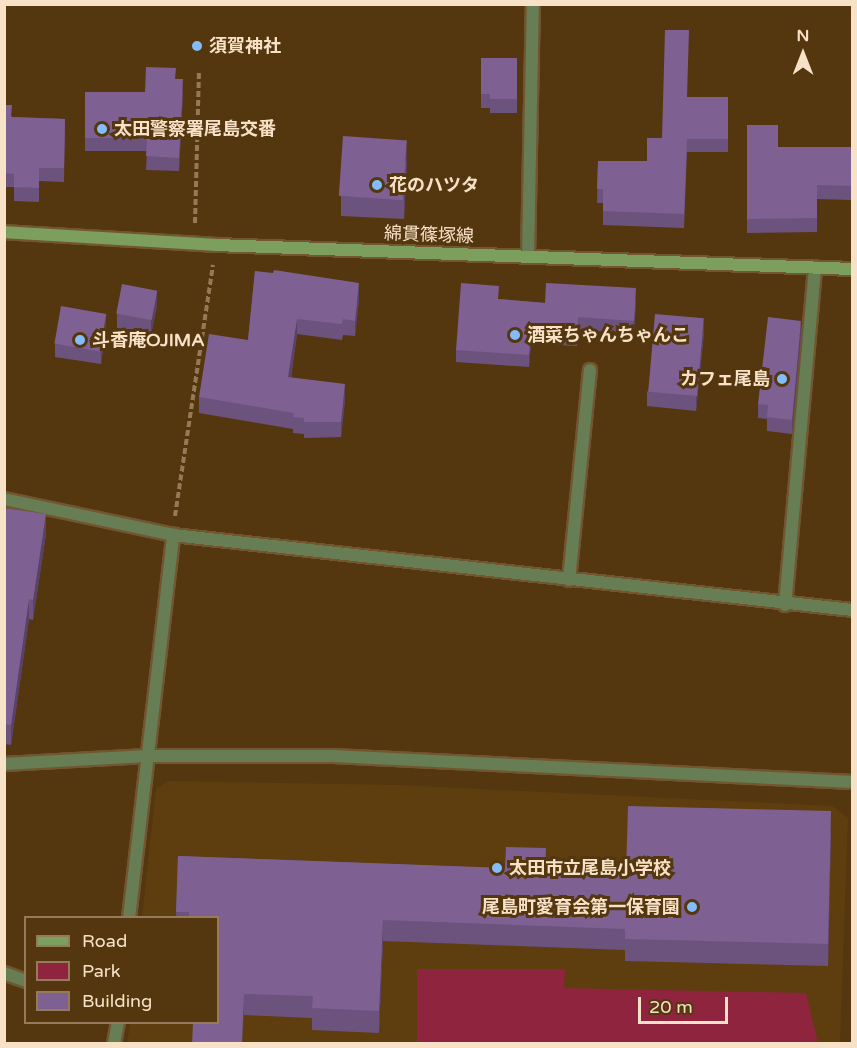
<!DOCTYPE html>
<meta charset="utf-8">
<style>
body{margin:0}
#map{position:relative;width:857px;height:1048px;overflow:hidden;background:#54370f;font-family:"Varela Round","Noto Sans JP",sans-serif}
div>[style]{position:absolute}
.built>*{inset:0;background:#5e3e0f}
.green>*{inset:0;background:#8e243e}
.path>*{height:4px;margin-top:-2px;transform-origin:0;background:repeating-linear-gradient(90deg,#947a57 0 6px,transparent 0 9px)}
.roads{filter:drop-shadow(2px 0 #715630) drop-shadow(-2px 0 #715630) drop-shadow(0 2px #715630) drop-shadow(0 -2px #715630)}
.service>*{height:12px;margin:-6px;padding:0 6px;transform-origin:6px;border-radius:6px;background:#677d54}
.minor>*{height:12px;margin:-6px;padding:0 6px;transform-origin:6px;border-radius:6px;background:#677d54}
.tertiary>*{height:12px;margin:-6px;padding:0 6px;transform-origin:6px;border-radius:6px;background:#677d54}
.secondary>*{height:12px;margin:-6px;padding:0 6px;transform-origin:6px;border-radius:6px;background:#7d9f5e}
.wall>*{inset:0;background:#6c537e}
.shaded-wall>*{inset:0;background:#584366}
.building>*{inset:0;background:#7e6092;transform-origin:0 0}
.dots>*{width:16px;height:16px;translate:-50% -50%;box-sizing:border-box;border:3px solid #54370f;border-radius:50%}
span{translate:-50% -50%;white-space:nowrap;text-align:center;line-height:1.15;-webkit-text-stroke:6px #54370f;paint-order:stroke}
.poi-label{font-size:18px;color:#f7e1c7;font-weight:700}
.left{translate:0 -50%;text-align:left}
.right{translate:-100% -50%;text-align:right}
.street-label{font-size:18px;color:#f7e1c7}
.frame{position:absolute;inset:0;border:6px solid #f7e1c7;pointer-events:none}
.legend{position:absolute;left:24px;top:916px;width:195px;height:108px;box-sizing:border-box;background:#54370f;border:2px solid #957b59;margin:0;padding:8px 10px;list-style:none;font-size:18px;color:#f7e1c7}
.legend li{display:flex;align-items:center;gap:12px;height:30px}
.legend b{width:30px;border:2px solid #957b59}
.north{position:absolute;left:773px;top:24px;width:60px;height:60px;-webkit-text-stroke:4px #54370f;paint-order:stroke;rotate:0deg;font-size:16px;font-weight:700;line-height:24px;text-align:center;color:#f7e1c7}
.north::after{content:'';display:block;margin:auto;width:21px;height:27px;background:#f7e1c7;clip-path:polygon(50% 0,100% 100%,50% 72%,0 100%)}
.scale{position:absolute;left:638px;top:997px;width:90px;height:27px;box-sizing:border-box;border:3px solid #f7e1c7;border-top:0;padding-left:8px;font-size:18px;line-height:21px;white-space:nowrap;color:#f7e1c7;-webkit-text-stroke:4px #54370f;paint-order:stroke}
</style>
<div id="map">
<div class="built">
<div style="clip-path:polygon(169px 781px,397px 785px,832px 806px,848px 818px,840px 1043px,127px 1044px,130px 1023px,218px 1022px,218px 918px,142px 917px,156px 789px)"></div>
</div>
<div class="green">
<div style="clip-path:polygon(417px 969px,565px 969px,564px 988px,806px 993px,818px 1043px,417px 1043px)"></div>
</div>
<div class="path">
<div style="left:195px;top:223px;width:153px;rotate:-88.5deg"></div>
<div style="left:175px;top:516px;width:254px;rotate:-81.4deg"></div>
</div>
<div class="roads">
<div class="service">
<div style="left:528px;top:257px;width:253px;rotate:-88.9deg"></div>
<div style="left:569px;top:580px;width:211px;rotate:-84.3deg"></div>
<div style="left:785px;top:605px;width:339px;rotate:-84.9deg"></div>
<div style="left:4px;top:973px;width:23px;rotate:20deg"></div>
</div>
<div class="minor">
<div style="left:4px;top:499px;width:173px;rotate:12deg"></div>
<div style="left:173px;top:535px;width:683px;rotate:6.3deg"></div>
<div style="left:129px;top:918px;width:386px;rotate:-83.4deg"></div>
<div style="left:114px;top:1044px;width:22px;rotate:-80deg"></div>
</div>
<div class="tertiary">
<div style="left:4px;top:764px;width:143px;rotate:-3.2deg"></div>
<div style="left:147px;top:756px;width:186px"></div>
<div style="left:333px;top:756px;width:520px;rotate:2.87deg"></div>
</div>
<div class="secondary">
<div style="left:4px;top:232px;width:212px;rotate:3.5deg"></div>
<div style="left:216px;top:245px;width:636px;rotate:2.16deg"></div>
</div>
</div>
<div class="wall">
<div style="clip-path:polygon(481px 58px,517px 58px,517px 113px,490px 113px,490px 108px,481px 108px)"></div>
<div style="clip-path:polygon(176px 79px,183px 93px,179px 171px,146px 170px,147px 151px,85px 151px,85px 92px,145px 92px)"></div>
<div style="clip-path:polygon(687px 97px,728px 97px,728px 152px,687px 152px,684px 228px,603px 225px,603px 203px,597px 203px,598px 161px,647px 161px,662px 138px)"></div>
<div style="clip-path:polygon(4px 105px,12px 117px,65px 119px,64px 182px,39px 181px,39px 202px,14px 201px,14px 187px,4px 187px)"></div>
<div style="clip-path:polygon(747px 125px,778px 147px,852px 147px,852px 200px,817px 199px,817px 232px,747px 233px)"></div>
<div style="clip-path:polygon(407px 160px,404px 219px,341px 216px,341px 196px)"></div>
<div style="clip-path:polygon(255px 271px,359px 299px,355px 336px,343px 335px,342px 340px,297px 334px,291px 378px,345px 400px,341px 437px,304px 438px,304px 434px,293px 433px,293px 429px,199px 413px,199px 397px,248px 340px)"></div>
<div style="clip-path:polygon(499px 299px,545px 303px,636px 301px,634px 333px,578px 330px,577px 346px,531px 344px,529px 367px,456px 362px,456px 350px)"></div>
<div style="clip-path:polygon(157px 305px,151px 334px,117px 328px,117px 314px)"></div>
<div style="clip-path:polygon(106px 327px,101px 364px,55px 357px,55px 344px)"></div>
<div style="clip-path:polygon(704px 332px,696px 411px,647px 406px,647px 392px)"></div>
<div style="clip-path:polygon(801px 334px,792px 434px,767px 431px,767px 419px,758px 418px,758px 404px)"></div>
<div style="clip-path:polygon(4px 508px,46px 534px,33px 620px,29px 619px,11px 745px,4px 744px)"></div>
<div style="clip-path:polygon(831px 833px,828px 966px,625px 961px,625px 950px,383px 941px,379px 1033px,312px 1030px,312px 1018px,244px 1015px,218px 918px,176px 918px,178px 856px,626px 873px)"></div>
</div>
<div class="shaded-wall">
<div style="clip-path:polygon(183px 79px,183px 93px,179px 171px,179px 158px)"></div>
<div style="clip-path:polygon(407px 141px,407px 160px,404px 219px,404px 199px)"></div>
<div style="clip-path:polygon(359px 283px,359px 299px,355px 336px,355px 321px)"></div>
<div style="clip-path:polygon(636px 288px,636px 301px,634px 333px,634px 321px)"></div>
<div style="clip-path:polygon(157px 291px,157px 305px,151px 334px,151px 320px)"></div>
<div style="clip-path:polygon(106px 314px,106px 327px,101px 364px,101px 351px)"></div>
<div style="clip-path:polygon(704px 318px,704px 332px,696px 411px,696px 397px)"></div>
<div style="clip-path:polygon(297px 319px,297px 334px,288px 393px,288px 377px)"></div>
<div style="clip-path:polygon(801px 321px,801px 334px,792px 434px,792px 420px)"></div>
<div style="clip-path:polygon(531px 331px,531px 344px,529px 367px,529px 355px)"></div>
<div style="clip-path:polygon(345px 384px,345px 400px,341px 437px,341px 422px)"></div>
<div style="clip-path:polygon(46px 514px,46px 534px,33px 620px,33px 600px)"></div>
<div style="clip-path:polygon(29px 599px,29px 619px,11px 745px,11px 725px)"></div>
<div style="clip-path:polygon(831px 811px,831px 833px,828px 966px,828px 944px)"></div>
<div style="clip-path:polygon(383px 920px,383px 941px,379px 1033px,379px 1011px)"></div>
<div style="clip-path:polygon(244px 994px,244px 1015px,242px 1044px)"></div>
</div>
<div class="building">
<div style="clip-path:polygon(665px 30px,689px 30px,687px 97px,728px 97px,728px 139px,687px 139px,684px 214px,603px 211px,603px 189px,597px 189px,598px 161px,647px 161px,647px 138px,662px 138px)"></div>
<div style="clip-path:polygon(481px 58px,517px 58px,517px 99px,490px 99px,490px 94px,481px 94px)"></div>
<div style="clip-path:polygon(146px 67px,176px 68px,175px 79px,183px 79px,179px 158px,146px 156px,147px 138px,85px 138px,85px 92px,145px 92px)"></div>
<div style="clip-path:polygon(4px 105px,12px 105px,11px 117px,65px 119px,64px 168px,39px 168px,39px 188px,14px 187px,14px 174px,4px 173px)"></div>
<div style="clip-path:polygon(747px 125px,778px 125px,778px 147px,852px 147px,852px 186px,817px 185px,817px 218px,747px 219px)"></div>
<div style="left:343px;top:136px;width:64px;height:60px;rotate:4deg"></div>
<div style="clip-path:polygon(274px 270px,359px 283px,355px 321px,343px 319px,342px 324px,297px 319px,288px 377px,345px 384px,341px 422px,304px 422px,304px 418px,293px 417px,294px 413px,199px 397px,209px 334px,248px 340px,255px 271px,273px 273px)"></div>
<div style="clip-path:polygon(461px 283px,499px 286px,498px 299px,545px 303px,546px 283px,636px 288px,634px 321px,578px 317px,577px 333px,531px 331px,529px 355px,456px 350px)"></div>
<div style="left:122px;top:284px;width:36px;height:30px;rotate:11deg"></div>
<div style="left:61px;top:306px;width:46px;height:38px;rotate:10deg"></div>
<div style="left:655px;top:314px;width:49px;height:78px;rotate:5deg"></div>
<div style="clip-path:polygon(768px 317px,801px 321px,792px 420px,767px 417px,768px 405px,758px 404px)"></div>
<div style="clip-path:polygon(4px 508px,46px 514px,33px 600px,29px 599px,11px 725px,4px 724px)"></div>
<div style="clip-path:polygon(628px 806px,831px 811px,828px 944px,625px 939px,625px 929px,383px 920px,379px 1011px,312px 1008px,313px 996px,244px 994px,242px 1044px,192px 1044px,193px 1023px,218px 1023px,218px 918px,189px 918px,189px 912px,176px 912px,178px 856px,505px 868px,506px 847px,546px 848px,545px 870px,626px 873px)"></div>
</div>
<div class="dots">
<div style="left:197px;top:46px;background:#82bcfa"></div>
<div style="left:102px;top:129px;background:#82bcfa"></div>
<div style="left:377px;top:185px;background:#82bcfa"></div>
<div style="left:515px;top:335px;background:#82bcfa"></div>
<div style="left:80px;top:340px;background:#82bcfa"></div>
<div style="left:782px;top:379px;background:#82bcfa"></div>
<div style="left:497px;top:868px;background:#82bcfa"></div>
<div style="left:692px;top:907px;background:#82bcfa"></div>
</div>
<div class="poi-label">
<span class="left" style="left:209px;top:46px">須賀神社</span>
<span class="left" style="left:114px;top:129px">太田警察署尾島交番</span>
<span class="left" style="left:389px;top:185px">花のハツタ</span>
<span class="left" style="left:527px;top:335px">酒菜ちゃんちゃんこ</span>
<span class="left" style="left:92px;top:340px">斗香庵OJIMA</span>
<span class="right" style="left:770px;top:379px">カフェ尾島</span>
<span class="left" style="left:509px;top:868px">太田市立尾島小学校</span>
<span class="right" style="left:680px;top:907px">尾島町愛育会第一保育園</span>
</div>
<div class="street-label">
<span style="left:429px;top:235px;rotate:2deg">綿貫篠塚線</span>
</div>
<div class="frame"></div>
<ul class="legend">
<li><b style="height:8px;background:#7d9f5e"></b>Road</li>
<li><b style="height:16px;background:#8e243e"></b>Park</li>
<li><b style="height:16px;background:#7e6092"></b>Building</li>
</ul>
<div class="north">N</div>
<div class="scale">20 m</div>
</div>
